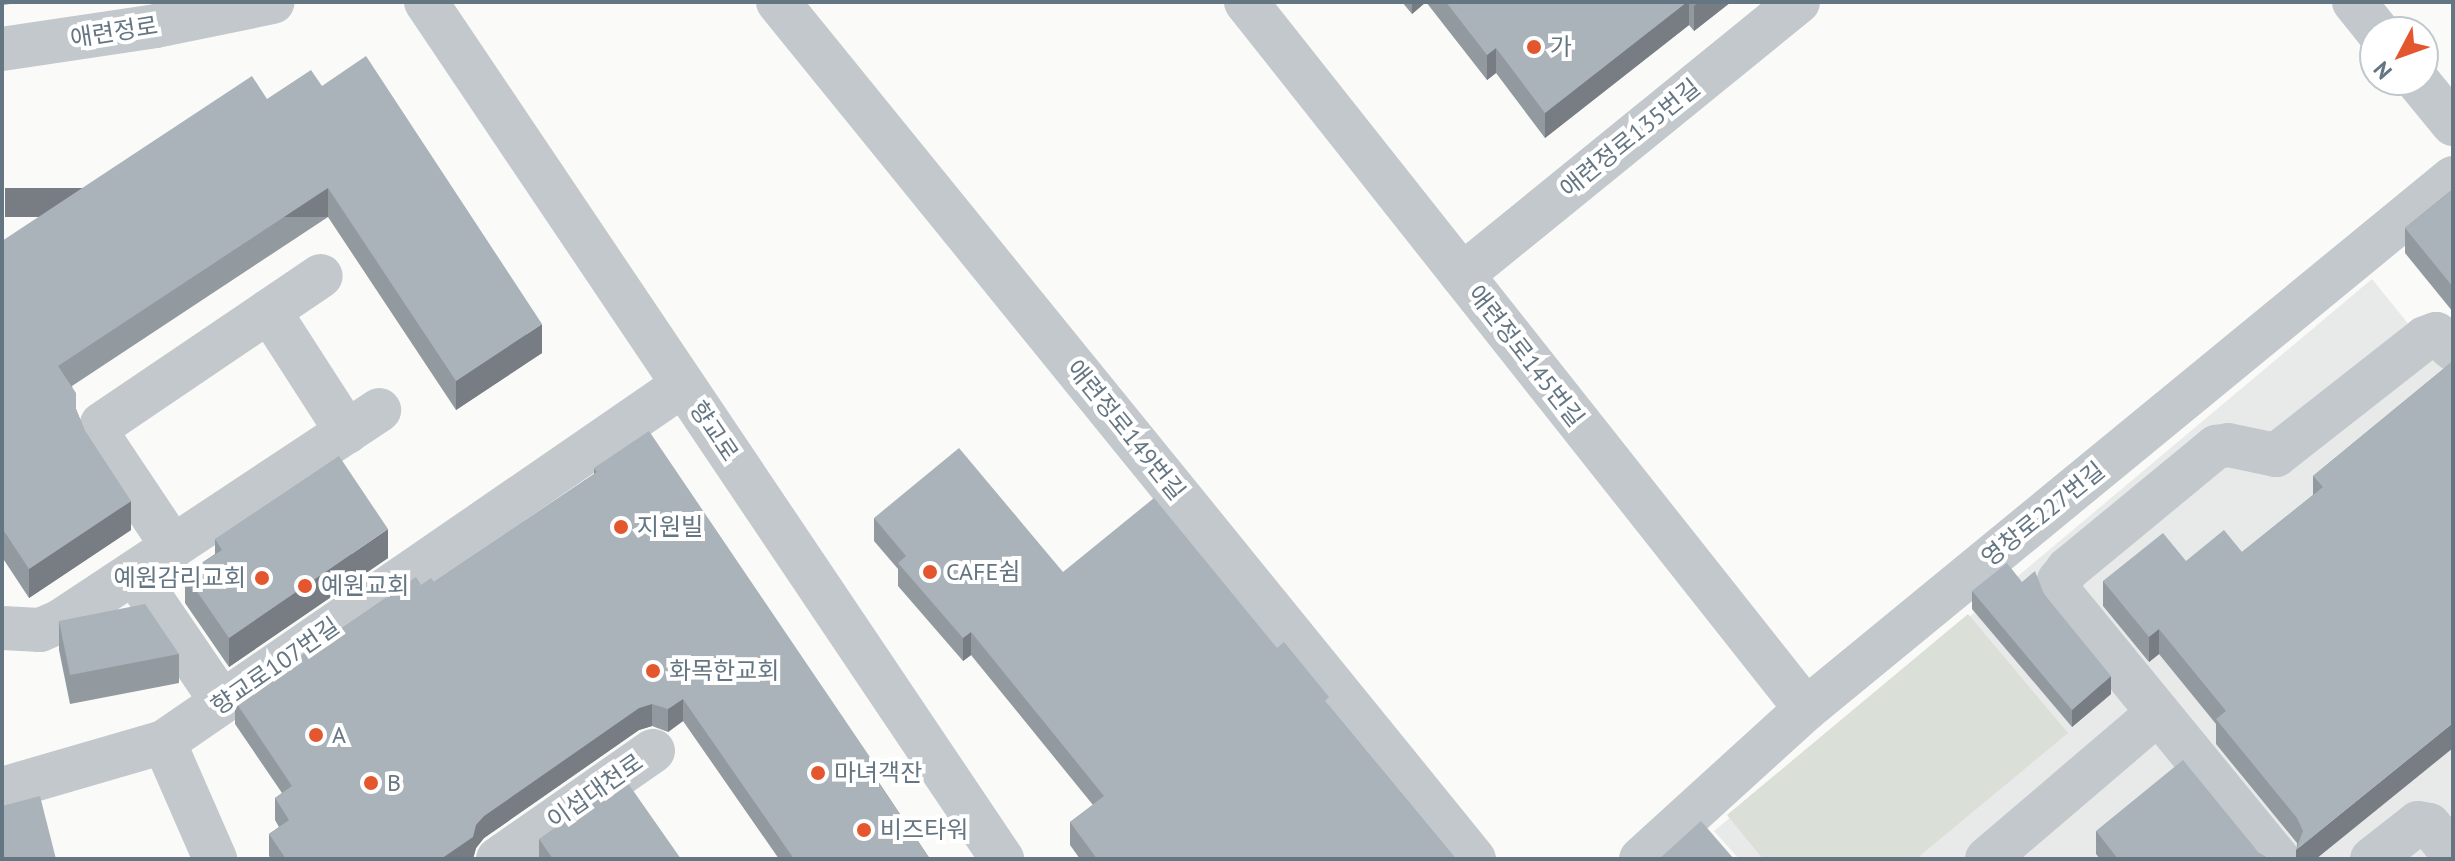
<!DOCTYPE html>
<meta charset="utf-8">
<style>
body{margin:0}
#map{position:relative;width:2455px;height:861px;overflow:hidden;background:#fafaf8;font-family:"PT Sans","Noto Sans KR",sans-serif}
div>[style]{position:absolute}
.built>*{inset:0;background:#e8e9e9}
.green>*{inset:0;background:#dadfd7}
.minor>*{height:44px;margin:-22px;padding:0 22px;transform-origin:22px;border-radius:22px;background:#c3c8cc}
.wall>*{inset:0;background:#929a9f}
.shaded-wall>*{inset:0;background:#777d82;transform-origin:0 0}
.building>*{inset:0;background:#aab3b9}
.dots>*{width:22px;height:22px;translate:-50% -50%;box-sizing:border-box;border:4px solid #fff;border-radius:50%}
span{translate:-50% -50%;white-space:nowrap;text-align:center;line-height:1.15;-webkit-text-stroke:8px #fff;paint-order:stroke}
.street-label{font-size:24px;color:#657683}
.poi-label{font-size:24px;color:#657683}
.left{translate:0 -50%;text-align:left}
.right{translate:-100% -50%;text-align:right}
.frame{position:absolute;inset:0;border:4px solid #657683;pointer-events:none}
.north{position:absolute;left:2359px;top:16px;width:80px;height:80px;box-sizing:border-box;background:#fff;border:2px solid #c1c8cd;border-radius:50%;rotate:229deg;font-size:22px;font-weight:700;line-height:32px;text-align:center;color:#657683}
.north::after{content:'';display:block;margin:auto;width:28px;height:36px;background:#e4572e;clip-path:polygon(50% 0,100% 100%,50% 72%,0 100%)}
</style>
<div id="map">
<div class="built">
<div style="clip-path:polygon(2372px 279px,2453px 379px,2453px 859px,1739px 859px,1714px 831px)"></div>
</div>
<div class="green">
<div style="clip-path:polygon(1968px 614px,2068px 733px,1916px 859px,1763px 859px,1727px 815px)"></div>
</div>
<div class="minor">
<div style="left:426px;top:2px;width:1033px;rotate:56.09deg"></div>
<div style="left:778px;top:2px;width:1104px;rotate:50.92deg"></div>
<div style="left:1246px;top:2px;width:902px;rotate:51.62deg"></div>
<div style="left:2354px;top:2px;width:38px;rotate:51deg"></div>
<div style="left:2px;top:49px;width:156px;rotate:-8.5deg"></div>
<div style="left:156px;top:26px;width:119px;rotate:-11.6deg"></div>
<div style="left:2417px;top:80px;width:57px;rotate:50.7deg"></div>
<div style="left:1462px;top:275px;width:433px;rotate:-39.1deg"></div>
<div style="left:269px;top:311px;width:144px;rotate:57.2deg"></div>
<div style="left:173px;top:547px;width:123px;rotate:-123.7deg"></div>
<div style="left:105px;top:445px;width:16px;rotate:-108deg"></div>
<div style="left:100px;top:430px;width:6px;rotate:-72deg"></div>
<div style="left:102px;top:424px;width:264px;rotate:-34.1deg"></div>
<div style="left:134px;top:573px;width:156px;rotate:55.7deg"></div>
<div style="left:2px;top:628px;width:38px;rotate:3deg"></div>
<div style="left:40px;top:630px;width:21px;rotate:-23deg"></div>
<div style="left:59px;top:622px;width:384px;rotate:-33.5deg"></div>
<div style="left:164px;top:742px;width:128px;rotate:66.4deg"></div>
<div style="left:2px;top:789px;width:169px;rotate:-16.2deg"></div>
<div style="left:164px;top:742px;width:630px;rotate:-34.52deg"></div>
<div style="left:498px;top:859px;width:189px;rotate:-34.9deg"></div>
<div style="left:1641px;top:859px;width:223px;rotate:-42.3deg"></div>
<div style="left:1806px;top:709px;width:837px;rotate:-39.38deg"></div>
<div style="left:1987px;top:859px;width:225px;rotate:-40.5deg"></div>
<div style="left:2278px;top:859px;width:340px;rotate:-129.3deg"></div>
<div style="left:2063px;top:596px;width:16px;rotate:-105deg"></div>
<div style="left:2059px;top:581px;width:15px;rotate:-53deg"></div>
<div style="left:2068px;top:569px;width:192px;rotate:-39.5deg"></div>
<div style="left:2216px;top:447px;width:12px;rotate:-9deg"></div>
<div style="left:2228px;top:445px;width:49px;rotate:11.8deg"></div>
<div style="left:2276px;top:455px;width:189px;rotate:-38.1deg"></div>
<div style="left:2425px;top:338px;width:12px;rotate:-20deg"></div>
<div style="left:2436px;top:334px;width:23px;rotate:41deg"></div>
<div style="left:2372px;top:859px;width:58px;rotate:-38deg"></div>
<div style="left:2418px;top:823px;width:11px;rotate:10deg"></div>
<div style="left:2429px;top:825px;width:38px;rotate:50deg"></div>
</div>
<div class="wall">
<div style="clip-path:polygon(2px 2px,27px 2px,2px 5px)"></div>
<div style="clip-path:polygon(1402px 2px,1731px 2px,1694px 31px,1689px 25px,1545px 138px,1496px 73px,1487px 80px,1426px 2px,1412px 14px)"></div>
<div style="clip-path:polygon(322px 86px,542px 353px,456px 410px,328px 217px,72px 386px,76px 409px,84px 429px,131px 530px,29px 598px,2px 557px,2px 241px)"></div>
<div style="clip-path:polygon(2453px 189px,2453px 312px,2405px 253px,2405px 228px)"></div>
<div style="clip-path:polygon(2453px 361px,2296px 859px,2297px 843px,2216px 744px,2216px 724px,2159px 654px,2149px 662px,2103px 606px,2103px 581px,2186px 561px,2242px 552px,2313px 495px,2313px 476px)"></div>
<div style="clip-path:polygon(594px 468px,876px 778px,930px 859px,779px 859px,683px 721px,668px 732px,652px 726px,639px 730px,484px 838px,476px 848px,473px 859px,271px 859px,269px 856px,269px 834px,279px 827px,275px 820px,275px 798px,282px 793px,235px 724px,235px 701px,421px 585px,434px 582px,594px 474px)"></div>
<div style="clip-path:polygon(874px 518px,1063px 572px,1277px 648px,1329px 706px,1456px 859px,1080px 859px,1070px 845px,1070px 822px,1093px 805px,971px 655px,963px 661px,898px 586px,898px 569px,874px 541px)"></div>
<div style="clip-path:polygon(215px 539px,388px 558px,229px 667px,185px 603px,185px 574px,215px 554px)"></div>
<div style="clip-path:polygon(2022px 582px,2044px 594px,2111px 694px,2072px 727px,1972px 609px,1972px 591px)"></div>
<div style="clip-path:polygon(59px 621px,179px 654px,179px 683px,70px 704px,59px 650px)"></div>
<div style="clip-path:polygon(2096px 831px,2259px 853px,2269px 859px,2100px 859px,2096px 854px)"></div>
<div style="clip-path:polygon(539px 839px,681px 859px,539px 859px)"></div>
</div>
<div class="shaded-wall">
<div style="clip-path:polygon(1412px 2px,1426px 2px,1412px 14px)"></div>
<div style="clip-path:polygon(1687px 2px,1689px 2px,1689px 25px,1545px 138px,1545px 113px)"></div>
<div style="clip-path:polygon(1699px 2px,1731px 2px,1694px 31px,1694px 6px)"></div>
<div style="clip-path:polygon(1496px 48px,1496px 73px,1487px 80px,1487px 55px)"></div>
<div style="left:328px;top:188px;width:29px;height:323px;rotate:90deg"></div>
<div style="clip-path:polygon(542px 324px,542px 353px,456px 410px,456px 381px)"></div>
<div style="clip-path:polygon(131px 501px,131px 530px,29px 598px,29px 569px)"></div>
<div style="clip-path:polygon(388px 529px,388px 558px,229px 667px,229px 638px)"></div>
<div style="clip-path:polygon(2159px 629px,2159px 654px,2149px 662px,2149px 637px)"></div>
<div style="clip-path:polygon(971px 632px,971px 655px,963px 661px,963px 638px)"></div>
<div style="clip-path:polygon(2111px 676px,2111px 694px,2072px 727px,2072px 710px)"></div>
<div style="clip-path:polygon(683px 699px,683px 721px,668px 732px,668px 709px)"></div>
<div style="clip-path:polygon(652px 704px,652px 726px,639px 730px,484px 838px,476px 848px,473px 859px,441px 859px,484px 816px,639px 708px)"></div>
<div style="clip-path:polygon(2453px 723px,2453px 748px,2316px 859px,2296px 859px,2296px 850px)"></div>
<div style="clip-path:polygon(876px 766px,876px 789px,870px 770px)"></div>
</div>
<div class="building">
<div style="clip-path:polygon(1446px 2px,1687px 2px,1545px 113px,1496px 48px,1487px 55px)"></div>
<div style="clip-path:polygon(366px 56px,542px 324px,456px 381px,328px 188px,58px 366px,76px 393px,76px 409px,84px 429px,131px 501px,29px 569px,2px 528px,2px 241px,252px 76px,267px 99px,311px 70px,322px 86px)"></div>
<div style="clip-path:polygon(2453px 189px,2453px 287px,2405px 228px)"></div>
<div style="clip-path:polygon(2453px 361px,2453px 723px,2296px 850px,2303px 831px,2297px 818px,2216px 719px,2226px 711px,2159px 629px,2149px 637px,2103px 581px,2163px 533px,2186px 561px,2224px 530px,2242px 552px,2323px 487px,2313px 476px)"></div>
<div style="clip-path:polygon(649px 431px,876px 766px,870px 770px,930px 859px,794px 859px,683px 699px,668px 709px,652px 704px,639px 708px,484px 816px,476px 825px,473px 837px,441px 859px,286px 859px,269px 834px,289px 820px,275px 798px,292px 786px,235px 701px,416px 577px,421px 585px,431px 578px,434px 582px,597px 472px,594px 468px)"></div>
<div style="clip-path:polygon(959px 448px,1063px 572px,1154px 498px,1277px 648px,1284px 642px,1329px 697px,1325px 701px,1456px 859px,1097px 859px,1070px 822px,1104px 796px,971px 632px,963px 638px,898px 563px,906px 556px,874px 518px)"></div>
<div style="clip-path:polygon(339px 456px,388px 529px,229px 638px,185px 574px,222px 550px,215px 539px)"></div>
<div style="clip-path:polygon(2007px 563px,2022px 582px,2035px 571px,2044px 594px,2111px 676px,2072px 710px,1972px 591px)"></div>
<div style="clip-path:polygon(145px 604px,179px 654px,70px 675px,59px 621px)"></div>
<div style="clip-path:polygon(2183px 760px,2259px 853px,2269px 859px,2118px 859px,2096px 831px)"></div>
<div style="clip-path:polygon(625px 779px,681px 859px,553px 859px,539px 839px)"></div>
<div style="clip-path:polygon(40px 796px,56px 859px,2px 859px,2px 806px)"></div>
<div style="clip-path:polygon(1701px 821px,1734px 859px,1659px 859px)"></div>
</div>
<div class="dots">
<div style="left:1534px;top:47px;background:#e4572e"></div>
<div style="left:621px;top:527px;background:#e4572e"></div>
<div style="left:930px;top:572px;background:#e4572e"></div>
<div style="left:262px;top:578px;background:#e4572e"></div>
<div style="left:305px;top:586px;background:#e4572e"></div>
<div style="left:653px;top:671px;background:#e4572e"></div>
<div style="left:316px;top:735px;background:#e4572e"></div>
<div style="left:818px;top:773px;background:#e4572e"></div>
<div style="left:371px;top:783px;background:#e4572e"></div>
<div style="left:864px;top:830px;background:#e4572e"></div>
</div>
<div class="street-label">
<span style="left:114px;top:32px;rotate:-9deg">애련정로</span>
<span style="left:1630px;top:138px;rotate:-39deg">애련정로135번길</span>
<span style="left:1526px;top:356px;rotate:52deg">애련정로145번길</span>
<span style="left:1126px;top:430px;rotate:51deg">애련정로149번길</span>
<span style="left:714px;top:431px;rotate:56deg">향교로</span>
<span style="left:2043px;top:514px;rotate:-39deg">영창로227번길</span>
<span style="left:275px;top:666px;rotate:-35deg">향교로107번길</span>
<span style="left:595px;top:791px;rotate:-35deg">이섭대천로</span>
</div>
<div class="poi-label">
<span class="left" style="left:1550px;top:47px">가</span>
<span class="left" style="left:637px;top:527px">지원빌</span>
<span class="left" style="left:946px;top:572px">CAFE쉼</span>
<span class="right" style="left:246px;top:578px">예원감리교회</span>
<span class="left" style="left:321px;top:586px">예원교회</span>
<span class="left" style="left:669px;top:671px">화목한교회</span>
<span class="left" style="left:332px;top:735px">A</span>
<span class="left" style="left:834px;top:773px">마녀객잔</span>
<span class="left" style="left:387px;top:783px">B</span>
<span class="left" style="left:880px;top:830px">비즈타워</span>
</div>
<div class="frame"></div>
<div class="north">N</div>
</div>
